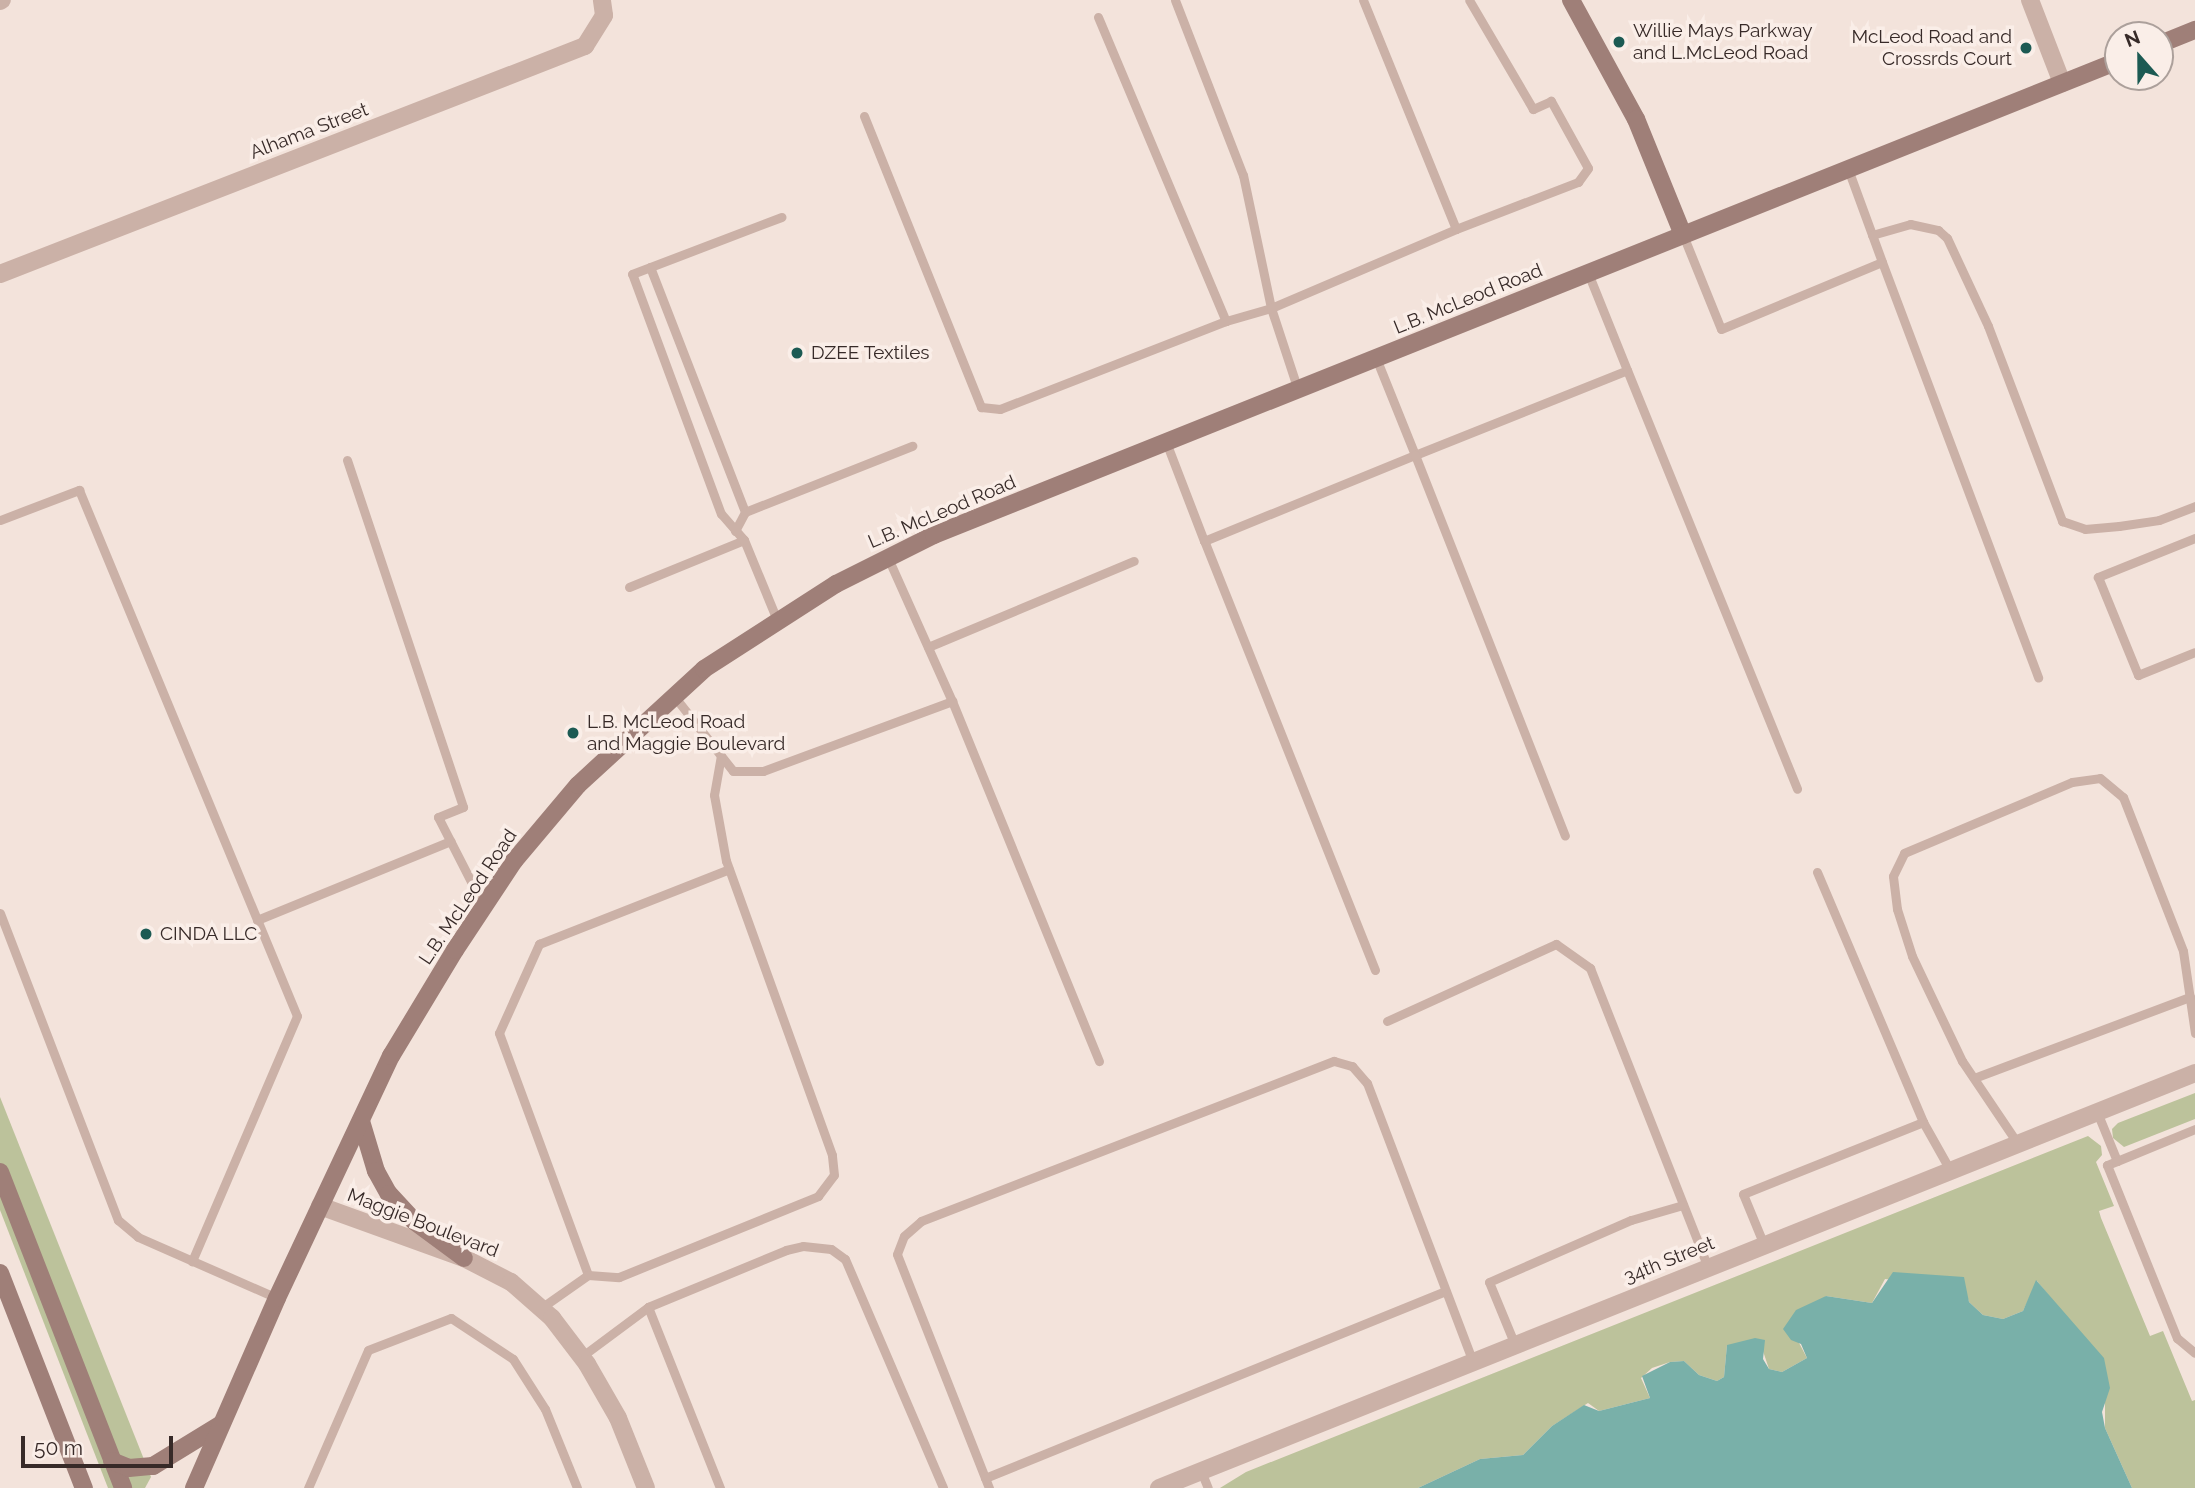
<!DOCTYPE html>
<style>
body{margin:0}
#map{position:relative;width:2195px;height:1488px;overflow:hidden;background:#f3e3db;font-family:Raleway,sans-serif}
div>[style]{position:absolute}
.green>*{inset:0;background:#bcc29b}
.water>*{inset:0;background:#79b0a9}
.lane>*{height:9px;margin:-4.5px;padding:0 4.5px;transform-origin:4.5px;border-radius:4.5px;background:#cbb1a7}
.street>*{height:18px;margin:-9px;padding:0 9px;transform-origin:9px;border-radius:9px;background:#cbb1a7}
.secondary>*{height:18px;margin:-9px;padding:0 9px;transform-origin:9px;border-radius:9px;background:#9f7f78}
.dots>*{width:19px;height:19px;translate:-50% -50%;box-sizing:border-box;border:4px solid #faeee8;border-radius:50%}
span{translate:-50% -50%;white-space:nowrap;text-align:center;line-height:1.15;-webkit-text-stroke:7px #faeee8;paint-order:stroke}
.poi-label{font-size:19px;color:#372a28}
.left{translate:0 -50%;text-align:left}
.right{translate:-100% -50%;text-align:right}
.street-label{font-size:19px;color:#372a28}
.north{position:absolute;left:2104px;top:21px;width:70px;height:70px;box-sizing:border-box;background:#faeee8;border:2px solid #aca09b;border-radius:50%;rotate:339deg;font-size:19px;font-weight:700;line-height:28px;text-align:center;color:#372a28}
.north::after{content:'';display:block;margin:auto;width:24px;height:32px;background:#1c5a53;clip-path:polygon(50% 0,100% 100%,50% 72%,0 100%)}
.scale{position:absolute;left:21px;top:1436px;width:152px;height:32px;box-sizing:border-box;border:4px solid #372a28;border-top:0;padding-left:9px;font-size:21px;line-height:24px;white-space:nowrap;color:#372a28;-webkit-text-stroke:5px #faeee8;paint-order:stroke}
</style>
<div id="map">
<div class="green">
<div style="clip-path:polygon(2195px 1093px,2195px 1119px,2124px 1147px,2113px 1138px,2112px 1129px,2118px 1123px)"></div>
<div style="clip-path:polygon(0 1097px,151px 1477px,145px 1488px,108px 1488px,0 1210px)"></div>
<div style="clip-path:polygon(2088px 1136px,2101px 1146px,2102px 1155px,2096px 1162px,2114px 1206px,2099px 1211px,2101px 1218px,2150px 1336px,2163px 1331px,2192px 1401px,2195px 1400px,2195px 1488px,2132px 1488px,2105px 1428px,2105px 1401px,2062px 1312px,2037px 1281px,2023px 1311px,2003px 1319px,1983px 1315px,1969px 1302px,1964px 1287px,1885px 1279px,1872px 1303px,1826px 1296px,1798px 1341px,1807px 1358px,1782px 1372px,1769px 1369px,1762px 1348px,1727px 1345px,1724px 1377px,1717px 1381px,1699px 1375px,1684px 1361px,1670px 1362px,1652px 1368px,1641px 1378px,1650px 1398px,1599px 1411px,1588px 1403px,1552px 1426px,1523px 1455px,1480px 1459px,1418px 1488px,1220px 1488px,1246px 1472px)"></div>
</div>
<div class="water">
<div style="clip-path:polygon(1893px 1272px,1964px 1277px,1969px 1302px,1983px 1315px,2003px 1319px,2023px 1311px,2036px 1280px,2104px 1358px,2110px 1388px,2102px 1412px,2105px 1428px,2132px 1488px,1418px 1488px,1480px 1459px,1523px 1455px,1552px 1426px,1584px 1405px,1599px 1411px,1650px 1398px,1642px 1376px,1670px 1362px,1684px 1361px,1699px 1375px,1717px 1381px,1724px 1377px,1727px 1345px,1755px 1338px,1765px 1340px,1763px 1359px,1769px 1369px,1782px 1372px,1807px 1358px,1801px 1344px,1791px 1340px,1783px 1329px,1796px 1310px,1826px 1296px,1872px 1303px)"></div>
</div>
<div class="lane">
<div style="left:1175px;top:0;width:188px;rotate:68.8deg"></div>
<div style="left:1243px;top:175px;width:136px;rotate:78.1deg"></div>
<div style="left:1271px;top:308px;width:86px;rotate:71.8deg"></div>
<div style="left:1098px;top:17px;width:330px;rotate:67.2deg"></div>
<div style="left:1226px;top:321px;width:47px;rotate:-16.1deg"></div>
<div style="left:1271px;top:308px;width:201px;rotate:-23.1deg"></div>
<div style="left:1456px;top:229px;width:247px;rotate:-112.1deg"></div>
<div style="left:864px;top:116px;width:314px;rotate:68.1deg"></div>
<div style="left:981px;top:407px;width:19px;rotate:6deg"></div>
<div style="left:1000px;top:409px;width:243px;rotate:-21.3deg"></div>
<div style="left:1848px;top:169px;width:99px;rotate:69.9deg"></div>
<div style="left:1456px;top:229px;width:131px;rotate:-21.1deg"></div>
<div style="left:1578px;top:182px;width:17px;rotate:-54deg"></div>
<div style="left:1588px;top:168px;width:77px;rotate:-118.9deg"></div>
<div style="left:1551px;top:101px;width:20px;rotate:156deg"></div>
<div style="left:1533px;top:109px;width:126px;rotate:-120.4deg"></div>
<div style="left:1683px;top:235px;width:101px;rotate:68deg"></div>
<div style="left:1721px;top:329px;width:174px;rotate:-22.6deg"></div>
<div style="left:1882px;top:262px;width:444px;rotate:69.4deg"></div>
<div style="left:1872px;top:235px;width:40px;rotate:-16deg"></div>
<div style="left:1910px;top:224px;width:29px;rotate:12deg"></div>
<div style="left:1938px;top:230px;width:12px;rotate:42deg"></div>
<div style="left:1947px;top:238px;width:97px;rotate:65deg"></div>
<div style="left:1988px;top:326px;width:209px;rotate:69.2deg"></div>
<div style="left:2062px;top:521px;width:24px;rotate:19deg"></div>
<div style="left:2085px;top:529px;width:34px;rotate:-5deg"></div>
<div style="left:2119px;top:526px;width:40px;rotate:-8.5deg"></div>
<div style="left:2159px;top:520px;width:39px;rotate:-21deg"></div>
<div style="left:650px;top:267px;width:263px;rotate:68.8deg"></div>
<div style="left:1588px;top:273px;width:105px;rotate:68.1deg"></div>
<div style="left:1376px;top:358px;width:105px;rotate:68.1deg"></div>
<div style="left:1415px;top:455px;width:228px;rotate:-21.8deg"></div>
<div style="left:1627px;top:370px;width:452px;rotate:67.9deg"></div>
<div style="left:1166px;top:442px;width:106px;rotate:69deg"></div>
<div style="left:347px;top:460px;width:366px;rotate:71.5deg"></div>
<div style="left:463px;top:807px;width:27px;rotate:158deg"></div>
<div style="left:438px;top:817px;width:99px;rotate:62.9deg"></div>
<div style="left:0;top:520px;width:85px;rotate:-20.8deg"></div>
<div style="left:79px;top:490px;width:569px;rotate:67.49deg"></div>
<div style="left:297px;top:1016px;width:267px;rotate:113.2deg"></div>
<div style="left:735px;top:531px;width:21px;rotate:-62deg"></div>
<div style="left:745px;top:512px;width:180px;rotate:-21.6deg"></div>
<div style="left:2195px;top:538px;width:105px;rotate:158.1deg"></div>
<div style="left:2098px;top:577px;width:106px;rotate:67.8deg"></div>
<div style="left:2138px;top:675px;width:61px;rotate:-22deg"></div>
<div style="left:888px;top:558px;width:157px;rotate:65.9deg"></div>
<div style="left:629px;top:587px;width:124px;rotate:-22.2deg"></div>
<div style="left:777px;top:620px;width:87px;rotate:-112.4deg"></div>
<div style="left:744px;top:540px;width:35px;rotate:-131deg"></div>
<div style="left:721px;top:514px;width:256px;rotate:-110.3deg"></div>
<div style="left:632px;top:274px;width:160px;rotate:-20.9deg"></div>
<div style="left:928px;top:647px;width:223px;rotate:-22.7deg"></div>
<div style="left:674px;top:696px;width:95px;rotate:51.8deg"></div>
<div style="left:733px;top:771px;width:30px"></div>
<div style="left:763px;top:771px;width:202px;rotate:-20.3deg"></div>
<div style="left:952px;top:701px;width:389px;rotate:67.8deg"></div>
<div style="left:1817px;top:872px;width:272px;rotate:67deg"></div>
<div style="left:0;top:913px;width:329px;rotate:69deg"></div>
<div style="left:118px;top:1220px;width:26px;rotate:40deg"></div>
<div style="left:138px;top:1237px;width:152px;rotate:23.7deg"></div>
<div style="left:257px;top:920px;width:209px;rotate:-22.2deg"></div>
<div style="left:1375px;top:970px;width:462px;rotate:-111.7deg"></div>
<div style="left:1204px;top:541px;width:228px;rotate:-22.2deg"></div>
<div style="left:1415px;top:455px;width:409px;rotate:68.5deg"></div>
<div style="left:1387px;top:1021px;width:186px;rotate:-24.5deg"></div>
<div style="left:1556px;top:944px;width:42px;rotate:35.2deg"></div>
<div style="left:1590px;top:968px;width:321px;rotate:68.5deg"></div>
<div style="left:1974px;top:1078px;width:231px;rotate:-20.6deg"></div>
<div style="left:2097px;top:1112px;width:53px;rotate:67.8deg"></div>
<div style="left:2117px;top:1161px;width:84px;rotate:-22.3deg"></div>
<div style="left:2018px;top:1144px;width:100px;rotate:-124deg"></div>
<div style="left:1962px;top:1061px;width:116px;rotate:-115.5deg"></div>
<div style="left:1912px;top:956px;width:49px;rotate:-107.7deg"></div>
<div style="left:1897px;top:909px;width:33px;rotate:-97deg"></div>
<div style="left:1893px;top:876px;width:25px;rotate:-64deg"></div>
<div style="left:1904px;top:853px;width:182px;rotate:-22.9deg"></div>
<div style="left:2072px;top:782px;width:28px;rotate:-8deg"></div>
<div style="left:2100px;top:778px;width:30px;rotate:40deg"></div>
<div style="left:2123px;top:797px;width:165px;rotate:68.7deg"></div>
<div style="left:2183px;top:951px;width:83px;rotate:81.7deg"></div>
<div style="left:2117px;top:1161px;width:11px;rotate:158deg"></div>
<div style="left:2107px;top:1165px;width:187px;rotate:68deg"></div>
<div style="left:2177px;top:1338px;width:23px;rotate:40deg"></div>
<div style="left:1764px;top:1245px;width:55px;rotate:-112.4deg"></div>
<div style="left:1743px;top:1194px;width:194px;rotate:-21.8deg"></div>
<div style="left:1923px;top:1122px;width:55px;rotate:60.6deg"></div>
<div style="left:588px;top:1275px;width:258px;rotate:-110.2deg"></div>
<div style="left:499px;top:1033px;width:98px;rotate:-65.8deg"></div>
<div style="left:539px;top:944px;width:204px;rotate:-21.5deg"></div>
<div style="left:648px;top:1307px;width:195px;rotate:68.3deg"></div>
<div style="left:541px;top:1308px;width:57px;rotate:-35.1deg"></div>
<div style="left:588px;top:1275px;width:31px;rotate:4deg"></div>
<div style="left:619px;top:1277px;width:215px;rotate:-22.1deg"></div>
<div style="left:818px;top:1196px;width:26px;rotate:-53deg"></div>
<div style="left:834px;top:1175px;width:20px;rotate:-96deg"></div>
<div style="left:832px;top:1155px;width:313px;rotate:-109.8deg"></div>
<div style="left:726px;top:861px;width:67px;rotate:-100.3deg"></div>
<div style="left:714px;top:795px;width:40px;rotate:-80deg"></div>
<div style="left:1515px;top:1345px;width:68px;rotate:-112.4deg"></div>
<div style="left:1489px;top:1282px;width:155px;rotate:-23.6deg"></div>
<div style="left:1631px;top:1220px;width:54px;rotate:-16.1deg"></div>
<div style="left:581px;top:1357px;width:84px;rotate:-36.7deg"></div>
<div style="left:648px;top:1307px;width:149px;rotate:-22.4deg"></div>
<div style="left:786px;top:1250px;width:17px;rotate:-13deg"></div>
<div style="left:803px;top:1246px;width:28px;rotate:6deg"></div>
<div style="left:831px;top:1249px;width:17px;rotate:36deg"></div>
<div style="left:845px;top:1259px;width:249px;rotate:66.8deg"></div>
<div style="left:1201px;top:1471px;width:18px;rotate:68deg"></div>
<div style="left:985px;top:1478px;width:497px;rotate:-22.1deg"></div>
<div style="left:308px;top:1488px;width:150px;rotate:-66.5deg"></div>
<div style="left:368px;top:1350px;width:89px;rotate:-21.1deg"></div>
<div style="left:451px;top:1318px;width:74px;rotate:33.5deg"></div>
<div style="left:513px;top:1359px;width:59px;rotate:57.4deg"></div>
<div style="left:545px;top:1409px;width:85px;rotate:67.9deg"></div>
<div style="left:989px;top:1488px;width:251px;rotate:-111.5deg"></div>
<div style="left:897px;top:1254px;width:19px;rotate:-69deg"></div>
<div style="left:904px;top:1236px;width:23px;rotate:-41deg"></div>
<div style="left:921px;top:1221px;width:443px;rotate:-21.2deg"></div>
<div style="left:1334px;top:1061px;width:19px;rotate:16deg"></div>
<div style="left:1352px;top:1066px;width:23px;rotate:49deg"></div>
<div style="left:1367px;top:1083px;width:298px;rotate:69.2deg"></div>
</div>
<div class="street">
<div style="left:2030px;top:0;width:89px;rotate:68.9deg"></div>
<div style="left:0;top:1px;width:2px;rotate:-27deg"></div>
<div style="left:0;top:274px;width:628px;rotate:-21.29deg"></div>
<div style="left:585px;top:46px;width:36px;rotate:-58deg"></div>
<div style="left:604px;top:15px;width:15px;rotate:-98deg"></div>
<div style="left:320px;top:1206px;width:153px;rotate:19.9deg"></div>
<div style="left:464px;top:1258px;width:53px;rotate:27.1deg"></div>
<div style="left:511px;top:1282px;width:55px;rotate:41.3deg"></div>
<div style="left:552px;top:1318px;width:58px;rotate:52.7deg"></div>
<div style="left:587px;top:1364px;width:62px;rotate:60.1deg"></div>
<div style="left:618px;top:1418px;width:75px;rotate:68.2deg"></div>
<div style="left:1159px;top:1488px;width:1116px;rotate:-21.83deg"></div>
</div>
<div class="secondary">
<div style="left:1571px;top:0;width:136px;rotate:61.4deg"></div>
<div style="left:1636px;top:119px;width:125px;rotate:67.9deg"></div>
<div style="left:2160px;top:44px;width:38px;rotate:-22deg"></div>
<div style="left:361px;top:1121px;width:52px;rotate:73.3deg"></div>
<div style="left:376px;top:1171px;width:26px;rotate:61deg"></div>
<div style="left:389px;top:1194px;width:37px;rotate:47deg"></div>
<div style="left:414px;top:1221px;width:62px;rotate:36.5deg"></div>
<div style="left:0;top:1172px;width:339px;rotate:68.7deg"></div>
<div style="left:0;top:1273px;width:231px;rotate:68.7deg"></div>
<div style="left:112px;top:1461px;width:18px;rotate:22deg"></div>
<div style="left:129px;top:1468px;width:24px;rotate:-5deg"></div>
<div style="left:153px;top:1466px;width:79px;rotate:-31.5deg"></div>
<div style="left:194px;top:1488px;width:207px;rotate:-66.4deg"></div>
<div style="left:277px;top:1298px;width:268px;rotate:-64.8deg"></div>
<div style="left:391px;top:1056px;width:124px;rotate:-58.9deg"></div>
<div style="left:455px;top:950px;width:107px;rotate:-56.5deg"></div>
<div style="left:514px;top:861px;width:99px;rotate:-49.9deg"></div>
<div style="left:578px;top:785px;width:171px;rotate:-42.6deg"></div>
<div style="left:704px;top:669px;width:157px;rotate:-32.8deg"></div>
<div style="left:836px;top:584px;width:110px;rotate:-26.6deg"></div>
<div style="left:934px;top:535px;width:1275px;rotate:-21.82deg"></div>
</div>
<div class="dots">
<div style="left:1619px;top:42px;background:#1c5a53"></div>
<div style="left:2026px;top:48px;background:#1c5a53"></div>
<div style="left:797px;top:353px;background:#1c5a53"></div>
<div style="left:573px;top:733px;background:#1c5a53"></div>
<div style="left:146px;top:934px;background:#1c5a53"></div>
</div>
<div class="poi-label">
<span class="left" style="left:1633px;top:42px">Willie Mays Parkway<br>and L.McLeod Road</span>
<span class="right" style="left:2012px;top:48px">McLeod Road and<br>Crossrds Court</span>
<span class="left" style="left:811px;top:353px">DZEE Textiles</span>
<span class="left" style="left:587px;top:733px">L.B. McLeod Road<br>and Maggie Boulevard</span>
<span class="left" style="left:160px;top:934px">CINDA LLC</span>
</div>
<div class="street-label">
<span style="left:309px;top:131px;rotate:-21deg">Alhama Street</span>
<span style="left:1468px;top:299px;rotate:-22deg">L.B. McLeod Road</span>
<span style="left:942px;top:512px;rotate:-23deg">L.B. McLeod Road</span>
<span style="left:468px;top:897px;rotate:-56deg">L.B. McLeod Road</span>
<span style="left:423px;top:1223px;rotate:21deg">Maggie Boulevard</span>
<span style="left:1669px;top:1260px;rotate:-22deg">34th Street</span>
</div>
<div class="north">N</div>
<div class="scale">50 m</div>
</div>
